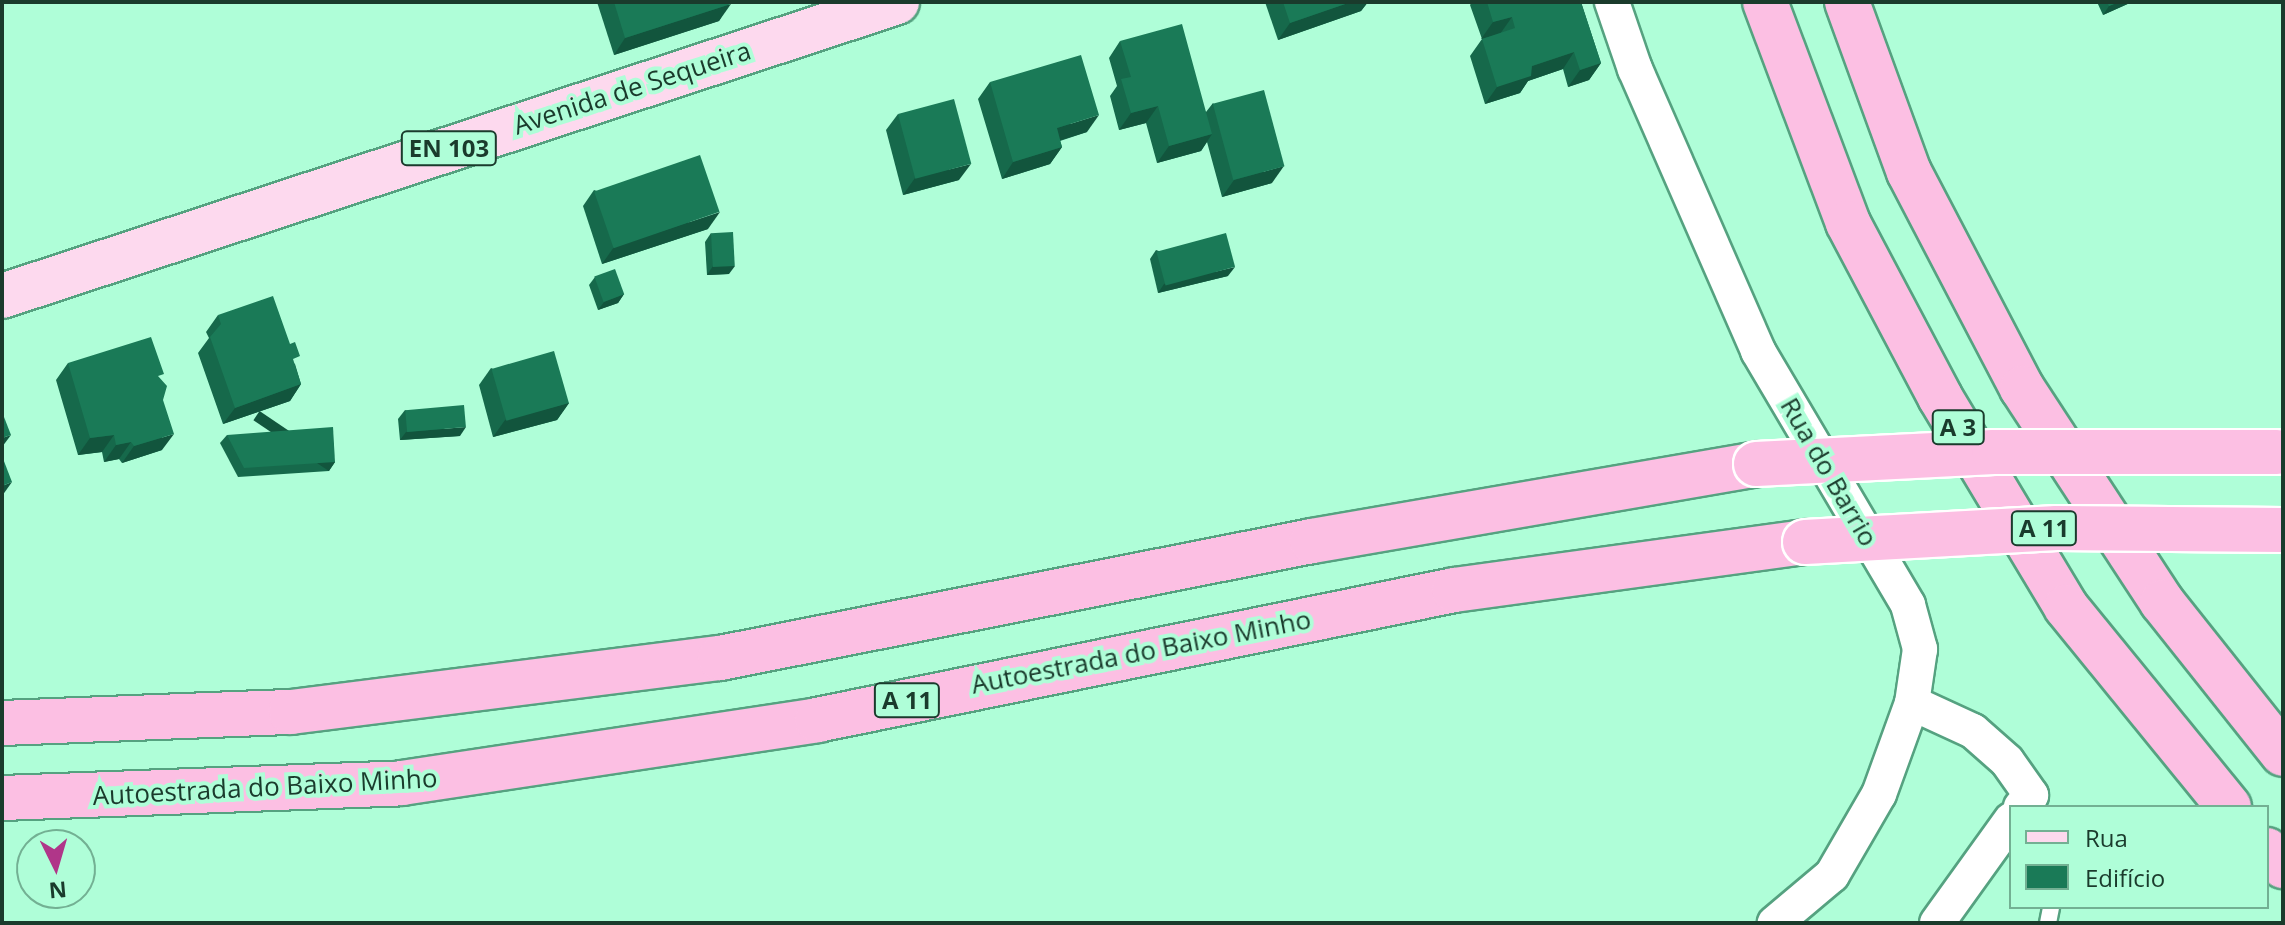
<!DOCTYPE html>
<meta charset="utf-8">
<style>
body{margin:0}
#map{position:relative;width:2285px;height:925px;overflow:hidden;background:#affed8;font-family:"Open Sans",sans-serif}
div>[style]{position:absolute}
.roads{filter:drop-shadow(2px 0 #55a280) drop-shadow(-2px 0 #55a280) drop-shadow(0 2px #55a280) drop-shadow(0 -2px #55a280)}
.lane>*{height:16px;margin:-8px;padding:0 8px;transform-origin:8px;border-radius:8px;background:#fff}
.street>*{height:34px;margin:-17px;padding:0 17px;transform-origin:17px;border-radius:17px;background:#fff}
.primary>*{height:44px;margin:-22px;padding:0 22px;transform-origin:22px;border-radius:22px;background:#fdd9ee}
.highway>*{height:44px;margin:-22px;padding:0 22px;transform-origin:22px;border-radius:22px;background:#fcbfe3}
.bridges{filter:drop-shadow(2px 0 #fff) drop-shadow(-2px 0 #fff) drop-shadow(0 2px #fff) drop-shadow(0 -2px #fff)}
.highway-bridge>*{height:44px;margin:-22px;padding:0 22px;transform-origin:22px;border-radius:22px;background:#fcbfe3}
.wall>*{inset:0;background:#16694b}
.shaded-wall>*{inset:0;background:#12553d;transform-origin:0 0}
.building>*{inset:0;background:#1a7a57;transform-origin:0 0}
span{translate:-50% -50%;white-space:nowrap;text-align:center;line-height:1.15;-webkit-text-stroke:8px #affed8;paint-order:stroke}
.shield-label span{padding:2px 6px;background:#affed8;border:2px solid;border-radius:6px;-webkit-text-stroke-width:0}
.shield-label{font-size:24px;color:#1a3b2c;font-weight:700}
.street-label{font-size:26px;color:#1a3b2c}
.frame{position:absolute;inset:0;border:4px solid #1a3b2c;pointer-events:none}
.legend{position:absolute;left:2009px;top:805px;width:260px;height:104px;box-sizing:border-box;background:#affed8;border:2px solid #73b093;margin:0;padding:10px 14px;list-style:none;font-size:24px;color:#1a3b2c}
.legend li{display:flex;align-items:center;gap:16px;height:40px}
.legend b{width:40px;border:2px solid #73b093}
.north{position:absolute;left:16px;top:829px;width:80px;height:80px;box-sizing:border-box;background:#affed8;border:2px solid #73b093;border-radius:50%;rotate:175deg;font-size:22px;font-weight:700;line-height:32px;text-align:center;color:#1a3b2c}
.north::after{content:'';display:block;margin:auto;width:28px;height:36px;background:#b03689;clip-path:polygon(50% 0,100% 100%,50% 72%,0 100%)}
</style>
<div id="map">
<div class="roads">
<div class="lane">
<div style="left:2048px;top:923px;width:16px;rotate:-79deg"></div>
</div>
<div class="street">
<div style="left:1612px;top:2px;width:71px;rotate:71.1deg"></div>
<div style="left:1635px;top:69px;width:308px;rotate:66.4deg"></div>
<div style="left:1758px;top:351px;width:295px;rotate:59.4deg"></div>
<div style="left:1908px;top:605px;width:46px;rotate:74.7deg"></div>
<div style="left:1920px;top:649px;width:55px;rotate:98.4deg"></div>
<div style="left:1912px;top:703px;width:97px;rotate:109.9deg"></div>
<div style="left:1879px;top:794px;width:94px;rotate:120.1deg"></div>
<div style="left:1832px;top:875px;width:75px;rotate:139.9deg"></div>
<div style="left:1912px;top:703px;width:67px;rotate:24.7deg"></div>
<div style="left:1973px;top:731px;width:45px;rotate:41.4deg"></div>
<div style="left:2007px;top:761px;width:42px;rotate:54.8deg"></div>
<div style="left:2031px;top:795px;width:16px;rotate:130deg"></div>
<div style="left:1937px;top:923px;width:127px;rotate:-54.3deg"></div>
</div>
<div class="primary">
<div style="left:2px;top:296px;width:942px;rotate:-18.18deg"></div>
</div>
<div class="highway">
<div style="left:1765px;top:2px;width:236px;rotate:69.4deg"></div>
<div style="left:1848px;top:223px;width:197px;rotate:62.1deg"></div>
<div style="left:1940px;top:397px;width:245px;rotate:59deg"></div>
<div style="left:2066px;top:607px;width:258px;rotate:50.8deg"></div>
<div style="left:1847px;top:2px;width:181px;rotate:70deg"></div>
<div style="left:1909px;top:172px;width:244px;rotate:62.4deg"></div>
<div style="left:2022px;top:388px;width:256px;rotate:56.8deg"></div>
<div style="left:2162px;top:602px;width:194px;rotate:51.5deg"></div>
<div style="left:2px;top:723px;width:289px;rotate:-2.2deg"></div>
<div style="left:291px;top:712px;width:432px;rotate:-7.2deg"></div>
<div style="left:720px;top:658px;width:603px;rotate:-11.18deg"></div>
<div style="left:1312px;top:541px;width:451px;rotate:-9.8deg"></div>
<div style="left:2px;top:798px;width:400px;rotate:-2.1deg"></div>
<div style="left:402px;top:783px;width:420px;rotate:-8.6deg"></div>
<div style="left:817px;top:720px;width:650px;rotate:-11.53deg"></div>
<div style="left:1454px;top:590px;width:354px;rotate:-7.8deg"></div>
<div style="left:2267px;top:850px;width:23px;rotate:45deg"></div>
</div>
</div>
<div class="bridges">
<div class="highway-bridge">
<div style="left:1756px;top:464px;width:238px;rotate:-2.9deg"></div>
<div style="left:1994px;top:452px;width:283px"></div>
<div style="left:1805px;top:542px;width:252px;rotate:-3.2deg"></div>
<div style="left:2057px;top:528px;width:226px;rotate:0.5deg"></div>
</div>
</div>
<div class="wall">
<div style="clip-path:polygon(597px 2px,730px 2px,719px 21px,614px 55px)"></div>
<div style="clip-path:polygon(1265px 2px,1368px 2px,1361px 11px,1278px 40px)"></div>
<div style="clip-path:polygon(1472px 2px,1581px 2px,1601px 63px,1589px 80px,1568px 87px,1563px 69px,1528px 81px,1520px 93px,1485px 104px,1470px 56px,1482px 39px,1470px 5px)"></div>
<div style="clip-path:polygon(2097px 2px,2132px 2px,2103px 15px)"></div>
<div style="clip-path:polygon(1120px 41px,1206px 112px,1213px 103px,1272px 183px,1222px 197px,1207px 142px,1201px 151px,1157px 163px,1146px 123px,1119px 130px,1110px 96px,1117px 86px,1109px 58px)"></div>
<div style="clip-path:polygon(990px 82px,1087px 132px,1060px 141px,1062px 147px,1050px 164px,1002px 179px,978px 99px)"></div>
<div style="clip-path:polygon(898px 114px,959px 180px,903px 195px,886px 130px)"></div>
<div style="clip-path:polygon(594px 190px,708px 229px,602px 264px,583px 206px)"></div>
<div style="clip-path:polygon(711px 233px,729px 274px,707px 275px,705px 242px)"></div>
<div style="clip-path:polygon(1156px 250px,1228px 276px,1158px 293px,1150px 259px)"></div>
<div style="clip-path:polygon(595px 277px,624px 294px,618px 303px,598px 310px,589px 285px)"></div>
<div style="clip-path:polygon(218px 315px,295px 364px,301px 384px,290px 401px,223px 424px,198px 353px,209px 338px,206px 332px)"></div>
<div style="clip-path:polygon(68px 363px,163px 400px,162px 450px,122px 463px,119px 459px,104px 462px,102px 452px,78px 455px,56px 380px)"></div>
<div style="clip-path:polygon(491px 368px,569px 403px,557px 420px,493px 437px,479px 385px)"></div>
<div style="clip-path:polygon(405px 410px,460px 436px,400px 440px,398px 419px)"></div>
<div style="clip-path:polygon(227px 435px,335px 462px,329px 471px,238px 477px,220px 443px)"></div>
</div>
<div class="shaded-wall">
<div style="clip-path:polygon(1351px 2px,1368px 2px,1361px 11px,1278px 40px,1290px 23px)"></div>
<div style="clip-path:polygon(2119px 2px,2132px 2px,2103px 15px,2109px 6px)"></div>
<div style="clip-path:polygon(731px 4px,719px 21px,614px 55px,625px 38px)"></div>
<div style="clip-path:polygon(1512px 17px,1500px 34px,1481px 39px,1493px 22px)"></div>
<div style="clip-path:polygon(1574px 52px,1563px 69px,1528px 81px,1520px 93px,1485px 104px,1497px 87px,1532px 66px)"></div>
<div style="clip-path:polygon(1601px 63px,1589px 80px,1568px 87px,1580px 70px)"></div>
<div style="clip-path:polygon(1158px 106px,1146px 123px,1119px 130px,1131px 113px)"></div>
<div style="clip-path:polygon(1099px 115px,1087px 132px,1045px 145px,1057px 128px)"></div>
<div style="clip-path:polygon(1212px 134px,1201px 151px,1157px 163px,1169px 146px)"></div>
<div style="clip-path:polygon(1062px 147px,1050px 164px,1002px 179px,1013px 162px)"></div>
<div style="clip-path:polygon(971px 164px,959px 180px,903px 195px,915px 178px)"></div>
<div style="clip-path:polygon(1284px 166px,1272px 183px,1222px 197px,1234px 180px)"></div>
<div style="clip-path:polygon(720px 212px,708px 229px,602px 264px,614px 247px)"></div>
<div style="clip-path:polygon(713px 266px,735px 266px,729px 274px,707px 275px)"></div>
<div style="clip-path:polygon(1235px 267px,1228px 276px,1158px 293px,1164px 284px)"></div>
<div style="clip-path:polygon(624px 294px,618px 303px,598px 310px,604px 302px)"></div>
<div style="clip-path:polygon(301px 384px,290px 401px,223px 424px,235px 408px)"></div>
<div style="clip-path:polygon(569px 403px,557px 420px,493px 437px,505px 420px)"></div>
<div style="clip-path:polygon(466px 427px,460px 436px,400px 440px,406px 432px)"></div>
<div style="clip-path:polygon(174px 434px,162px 450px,122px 463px,134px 446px)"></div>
<div style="clip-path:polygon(11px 435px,2px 447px,2px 438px)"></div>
<div style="clip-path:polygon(114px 435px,102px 452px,78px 455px,90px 438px)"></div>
<div style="clip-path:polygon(131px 442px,119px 459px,104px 462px,116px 445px)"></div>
<div style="left:335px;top:462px;width:11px;height:91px;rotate:124deg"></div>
<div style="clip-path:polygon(12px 482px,2px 496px,2px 486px)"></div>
</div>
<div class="building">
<div style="clip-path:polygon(614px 2px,730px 2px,731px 4px,625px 38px)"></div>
<div style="clip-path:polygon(1283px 2px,1351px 2px,1290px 23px)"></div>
<div style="clip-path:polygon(1487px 2px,1581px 2px,1601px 63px,1580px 70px,1574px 52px,1532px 66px,1531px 76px,1497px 87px,1482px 39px,1515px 28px,1512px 17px,1493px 22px)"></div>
<div style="clip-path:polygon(2107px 2px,2119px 2px,2109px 6px)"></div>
<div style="clip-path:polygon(1182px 24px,1212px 134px,1169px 146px,1158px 106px,1131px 113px,1121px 79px,1131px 77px,1120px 41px)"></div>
<div style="clip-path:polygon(1081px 55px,1099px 115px,1057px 128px,1062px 147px,1013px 162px,990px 82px)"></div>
<div style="left:1264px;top:90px;width:79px;height:53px;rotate:75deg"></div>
<div style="left:954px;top:99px;width:67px;height:58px;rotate:75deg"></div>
<div style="left:700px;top:155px;width:60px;height:112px;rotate:71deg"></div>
<div style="left:733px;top:232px;width:34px;height:22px;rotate:87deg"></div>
<div style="left:1226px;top:233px;width:35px;height:72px;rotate:75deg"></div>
<div style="left:615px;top:269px;width:27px;height:22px;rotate:70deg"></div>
<div style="clip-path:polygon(273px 296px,290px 344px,295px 342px,300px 356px,293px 359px,301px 384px,235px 408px,210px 337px,221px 324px,218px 315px)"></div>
<div style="clip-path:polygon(151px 337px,164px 374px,158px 376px,167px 386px,163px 400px,174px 434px,134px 446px,131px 442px,116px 445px,114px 435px,90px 438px,68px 363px)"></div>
<div style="left:554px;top:351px;width:54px;height:65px;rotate:74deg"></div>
<div style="left:464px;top:405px;width:22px;height:59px;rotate:85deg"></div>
<div style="clip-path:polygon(2px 417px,4px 417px,11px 435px,2px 438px)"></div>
<div style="clip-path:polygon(333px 427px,335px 462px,244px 468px,227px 435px)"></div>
<div style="clip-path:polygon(2px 456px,12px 482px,2px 486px)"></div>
</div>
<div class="shield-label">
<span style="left:449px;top:148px">EN 103</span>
<span style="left:1958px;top:427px">A 3</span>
<span style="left:2044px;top:528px">A 11</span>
<span style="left:907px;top:700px">A 11</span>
</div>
<div class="street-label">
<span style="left:632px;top:88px;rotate:-18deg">Avenida de Sequeira</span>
<span style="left:1829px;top:472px;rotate:60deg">Rua do Barrio</span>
<span style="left:1141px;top:652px;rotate:-11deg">Autoestrada do Baixo Minho</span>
<span style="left:265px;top:787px;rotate:-3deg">Autoestrada do Baixo Minho</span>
</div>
<div class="frame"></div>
<ul class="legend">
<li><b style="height:10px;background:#fdd9ee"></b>Rua</li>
<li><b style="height:22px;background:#1a7a57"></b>Edifício</li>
</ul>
<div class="north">N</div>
</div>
